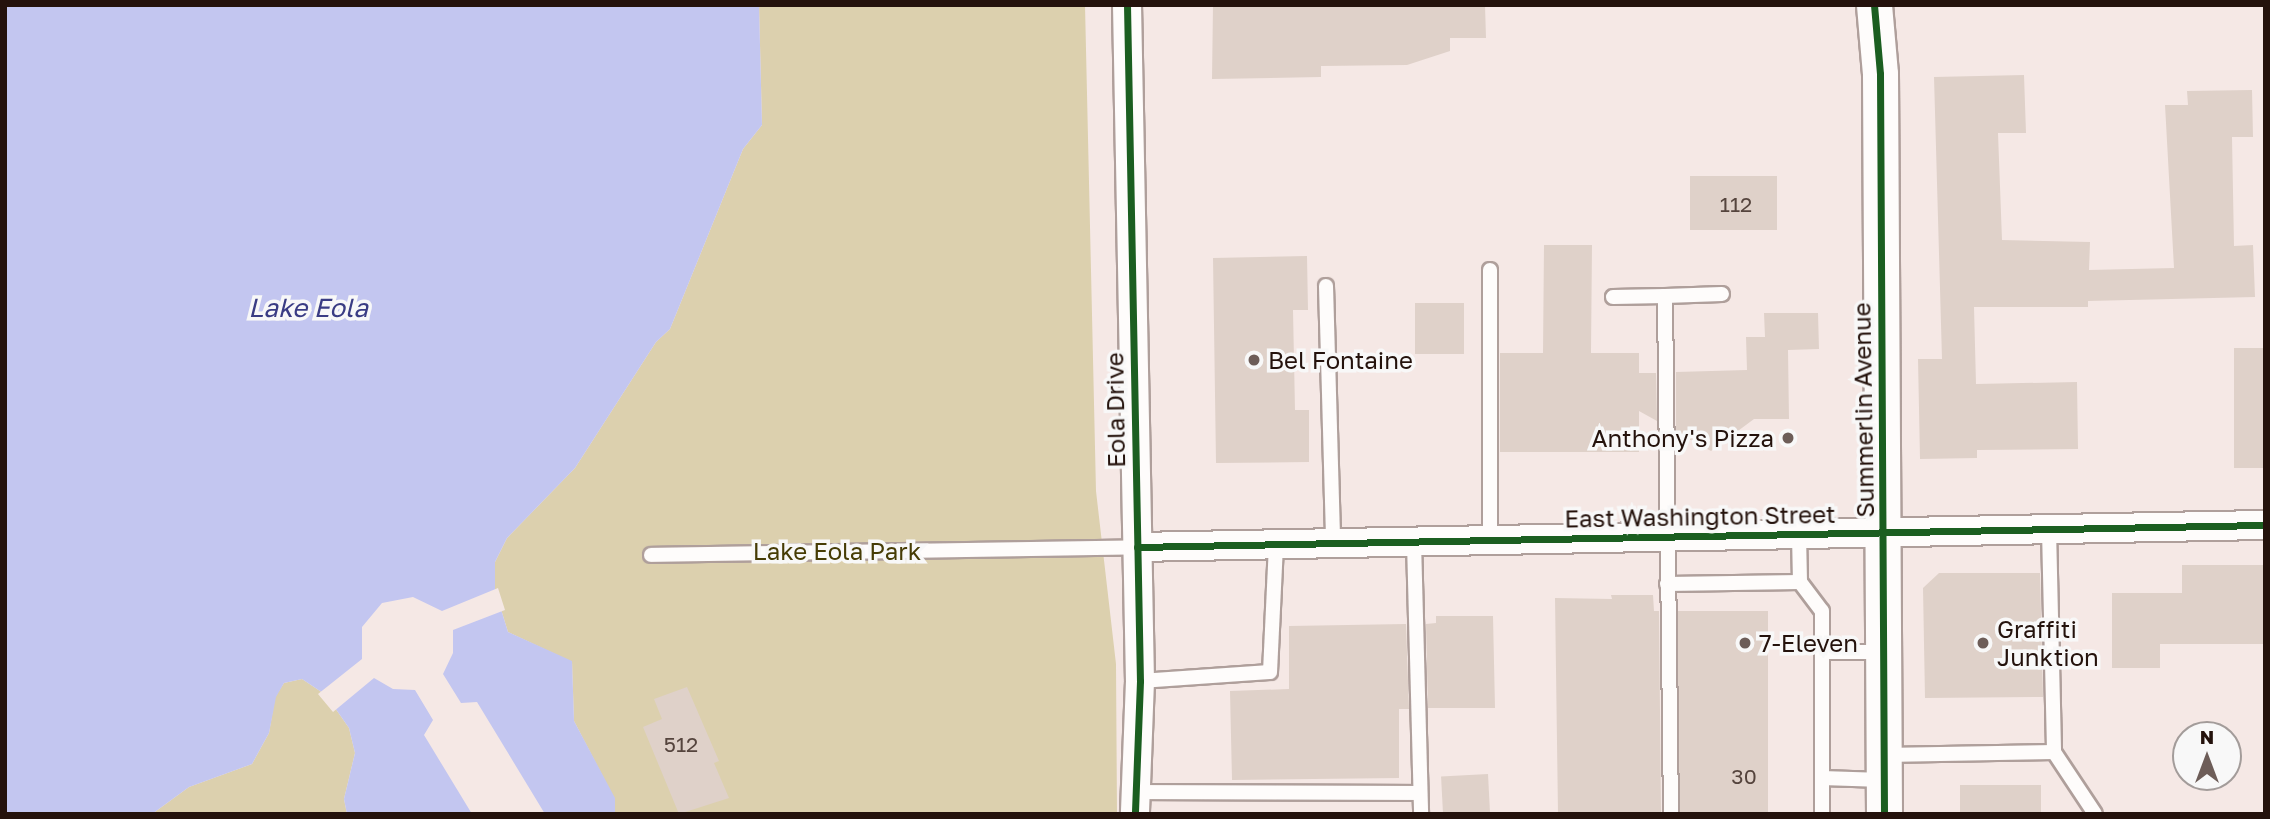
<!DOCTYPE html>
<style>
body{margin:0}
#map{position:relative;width:2270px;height:819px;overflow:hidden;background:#f5e8e5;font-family:"Golos Text",sans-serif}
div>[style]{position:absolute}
.green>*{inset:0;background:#dcd0ae}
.water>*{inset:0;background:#c3c6f0}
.pier>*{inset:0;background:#f5e8e5}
.building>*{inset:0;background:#dfd1c9;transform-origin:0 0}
.roads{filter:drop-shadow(2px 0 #af9f9b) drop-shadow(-2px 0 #af9f9b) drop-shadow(0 2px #af9f9b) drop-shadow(0 -2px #af9f9b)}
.service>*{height:14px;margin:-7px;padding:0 7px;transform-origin:7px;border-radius:7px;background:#fefcfb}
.minor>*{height:28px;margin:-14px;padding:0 14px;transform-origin:14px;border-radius:14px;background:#fefcfb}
.tertiary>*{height:35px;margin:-17.5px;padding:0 17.5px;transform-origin:17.5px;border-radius:17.5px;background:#fefcfb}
.cycleway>*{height:7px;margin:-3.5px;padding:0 3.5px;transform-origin:3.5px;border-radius:3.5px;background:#1b5e20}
.dots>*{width:19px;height:19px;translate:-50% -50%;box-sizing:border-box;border:4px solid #f8f8f8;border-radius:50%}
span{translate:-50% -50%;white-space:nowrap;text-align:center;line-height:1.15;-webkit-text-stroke:7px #f8f8f8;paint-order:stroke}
.number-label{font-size:21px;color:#55443d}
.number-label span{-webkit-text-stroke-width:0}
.poi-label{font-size:24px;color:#24120c}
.left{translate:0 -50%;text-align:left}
.right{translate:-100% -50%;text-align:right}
.street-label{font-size:24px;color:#24120c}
.park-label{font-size:24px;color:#463c05}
.water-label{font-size:26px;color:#3a3c84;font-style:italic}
.frame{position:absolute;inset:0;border:7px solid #24120c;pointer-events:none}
.north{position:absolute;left:2172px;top:721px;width:70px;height:70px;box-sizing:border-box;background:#f8f8f8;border:2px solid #a39c9a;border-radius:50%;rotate:0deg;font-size:19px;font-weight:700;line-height:28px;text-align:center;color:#24120c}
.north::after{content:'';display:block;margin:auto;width:24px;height:32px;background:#6d5d58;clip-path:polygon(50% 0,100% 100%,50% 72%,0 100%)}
</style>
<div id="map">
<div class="green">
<div style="clip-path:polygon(759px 5px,1085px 5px,1096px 491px,1116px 664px,1117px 814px,615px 814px,614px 798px,574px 721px,572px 662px,508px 632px,495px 590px,495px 562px,507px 538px,575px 468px,656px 342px,670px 329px,743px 149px,762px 125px)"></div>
<div style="clip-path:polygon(302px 679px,326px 695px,349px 728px,355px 753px,344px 799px,347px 814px,152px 814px,189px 787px,252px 764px,269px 733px,275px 697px,284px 683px)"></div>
</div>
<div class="water">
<div style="clip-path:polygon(5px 5px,759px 5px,762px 125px,743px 149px,670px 329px,656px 342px,575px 468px,507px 538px,495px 562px,495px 590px,508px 632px,572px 661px,574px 721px,615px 798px,615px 814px,347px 814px,344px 799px,355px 753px,349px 728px,326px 695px,302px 679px,284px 683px,276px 697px,269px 733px,252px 764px,189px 787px,152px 814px,5px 814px)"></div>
</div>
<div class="pier">
<div style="clip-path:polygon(498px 588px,505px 610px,453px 630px,453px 653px,443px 674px,461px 703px,477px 702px,545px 814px,472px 814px,424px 735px,433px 720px,415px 690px,393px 689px,374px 678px,333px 712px,318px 694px,362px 659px,362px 627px,382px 603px,413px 597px,442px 611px)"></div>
</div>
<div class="building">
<div style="clip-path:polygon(1213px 5px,1485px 5px,1486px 38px,1450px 38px,1450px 51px,1407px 65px,1321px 66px,1321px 77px,1212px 79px)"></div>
<div style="clip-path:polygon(2024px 75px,2026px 133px,1998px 133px,2002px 240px,2090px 242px,2089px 270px,2174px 268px,2165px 105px,2188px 105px,2187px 91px,2252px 90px,2253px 137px,2232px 137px,2234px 246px,2253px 245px,2255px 297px,2088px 301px,2088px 307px,1974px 307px,1976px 384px,2077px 382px,2078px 449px,1977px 450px,1977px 458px,1920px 459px,1918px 359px,1942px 359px,1934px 77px)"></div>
<div style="left:1690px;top:176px;width:87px;height:54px"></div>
<div style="clip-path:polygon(1544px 245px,1592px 245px,1591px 353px,1639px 353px,1639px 373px,1656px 373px,1657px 421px,1639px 411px,1639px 452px,1500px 452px,1500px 353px,1543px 353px)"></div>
<div style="clip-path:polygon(1307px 256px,1308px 310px,1293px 310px,1295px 410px,1309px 410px,1309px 462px,1216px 463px,1213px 258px)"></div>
<div style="left:1415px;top:303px;width:49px;height:51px"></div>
<div style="clip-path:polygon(1764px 313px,1818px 313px,1819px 349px,1788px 350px,1789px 419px,1754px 419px,1711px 451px,1676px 432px,1676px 372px,1747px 370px,1746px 337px,1765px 337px)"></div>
<div style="left:2234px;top:348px;width:31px;height:120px"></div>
<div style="clip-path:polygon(2182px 565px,2265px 565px,2265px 644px,2160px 644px,2160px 668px,2112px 668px,2112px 593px,2182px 593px)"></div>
<div style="clip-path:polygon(1939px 573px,2040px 573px,2043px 697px,1925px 698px,1923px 588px)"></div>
<div style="clip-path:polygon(1611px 595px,1653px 595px,1654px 611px,1659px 611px,1661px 812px,1558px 814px,1555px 598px,1612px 599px)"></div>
<div style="left:1678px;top:611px;width:90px;height:201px"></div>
<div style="clip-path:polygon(1436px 616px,1493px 616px,1495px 708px,1428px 708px,1426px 624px,1436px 623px)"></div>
<div style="clip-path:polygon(1406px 624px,1409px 709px,1399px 709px,1399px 778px,1232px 780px,1230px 691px,1289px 689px,1289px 626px)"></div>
<div style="clip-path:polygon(687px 687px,719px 761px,714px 763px,729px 798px,679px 814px,643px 727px,662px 719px,654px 699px)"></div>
<div style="left:1488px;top:774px;width:40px;height:47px;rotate:87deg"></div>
<div style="left:1960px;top:785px;width:81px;height:29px"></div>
</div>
<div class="roads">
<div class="service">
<div style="left:1490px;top:270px;width:270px;rotate:90deg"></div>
<div style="left:1326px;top:286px;width:257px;rotate:88.4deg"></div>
<div style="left:1665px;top:296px;width:57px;rotate:-2deg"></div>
<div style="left:1613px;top:297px;width:52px;rotate:-1.1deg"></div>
<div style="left:1665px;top:296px;width:518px;rotate:89.34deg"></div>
<div style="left:2049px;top:529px;width:223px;rotate:88.7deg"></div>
<div style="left:2054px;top:752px;width:74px;rotate:56.5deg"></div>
<div style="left:1414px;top:542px;width:272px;rotate:88.5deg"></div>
<div style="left:651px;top:555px;width:486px;rotate:-0.9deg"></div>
<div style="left:1800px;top:582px;width:36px;rotate:53deg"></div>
<div style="left:1822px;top:611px;width:167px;rotate:90deg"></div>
<div style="left:1667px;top:584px;width:133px;rotate:-0.9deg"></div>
<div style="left:1800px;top:582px;width:48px;rotate:-91.2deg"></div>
<div style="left:1822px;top:652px;width:61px"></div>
<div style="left:1140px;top:681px;width:130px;rotate:-4deg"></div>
<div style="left:1270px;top:672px;width:127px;rotate:-87.3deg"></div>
<div style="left:1884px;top:755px;width:170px;rotate:-1deg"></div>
<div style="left:1134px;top:792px;width:285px;rotate:0.2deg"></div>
<div style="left:1822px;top:814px;width:36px;rotate:-90deg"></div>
<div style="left:1822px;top:778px;width:61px;rotate:1.9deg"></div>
</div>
<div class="minor">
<div style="left:1127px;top:5px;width:676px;rotate:88.9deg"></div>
<div style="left:1140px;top:681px;width:133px;rotate:92.2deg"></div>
<div style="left:1137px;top:547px;width:1128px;rotate:-1.12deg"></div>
</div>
<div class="tertiary">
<div style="left:1874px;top:5px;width:69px;rotate:85deg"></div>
<div style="left:1880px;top:74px;width:740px;rotate:89.69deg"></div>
</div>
</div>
<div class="cycleway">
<div style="left:1127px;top:5px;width:676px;rotate:88.9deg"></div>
<div style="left:1140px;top:681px;width:133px;rotate:92.2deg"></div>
<div style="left:1874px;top:5px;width:69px;rotate:85deg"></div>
<div style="left:1880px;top:74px;width:740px;rotate:89.69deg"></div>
<div style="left:1137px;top:547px;width:1128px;rotate:-1.12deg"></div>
</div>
<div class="dots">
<div style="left:1254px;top:360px;background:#6d5d58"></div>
<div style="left:1788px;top:438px;background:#6d5d58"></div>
<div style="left:1745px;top:643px;background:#6d5d58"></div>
<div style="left:1983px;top:643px;background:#6d5d58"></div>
</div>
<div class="number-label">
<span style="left:1736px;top:204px">112</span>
<span style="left:681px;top:744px">512</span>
<span style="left:1744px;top:776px">30</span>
</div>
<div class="poi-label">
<span class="left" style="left:1268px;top:360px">Bel Fontaine</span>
<span class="right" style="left:1774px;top:438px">Anthony's Pizza</span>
<span class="left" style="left:1997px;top:643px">Graffiti<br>Junktion</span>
<span class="left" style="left:1759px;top:643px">7-Eleven</span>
</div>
<div class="street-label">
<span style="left:1115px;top:410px;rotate:-91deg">Eola Drive</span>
<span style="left:1863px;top:410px;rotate:-91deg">Summerlin Avenue</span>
<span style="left:1700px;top:516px;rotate:-1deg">East Washington Street</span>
</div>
<div class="park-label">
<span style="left:837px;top:551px">Lake Eola Park</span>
</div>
<div class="water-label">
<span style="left:308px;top:308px">Lake Eola</span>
</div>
<div class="frame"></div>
<div class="north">N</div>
</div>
